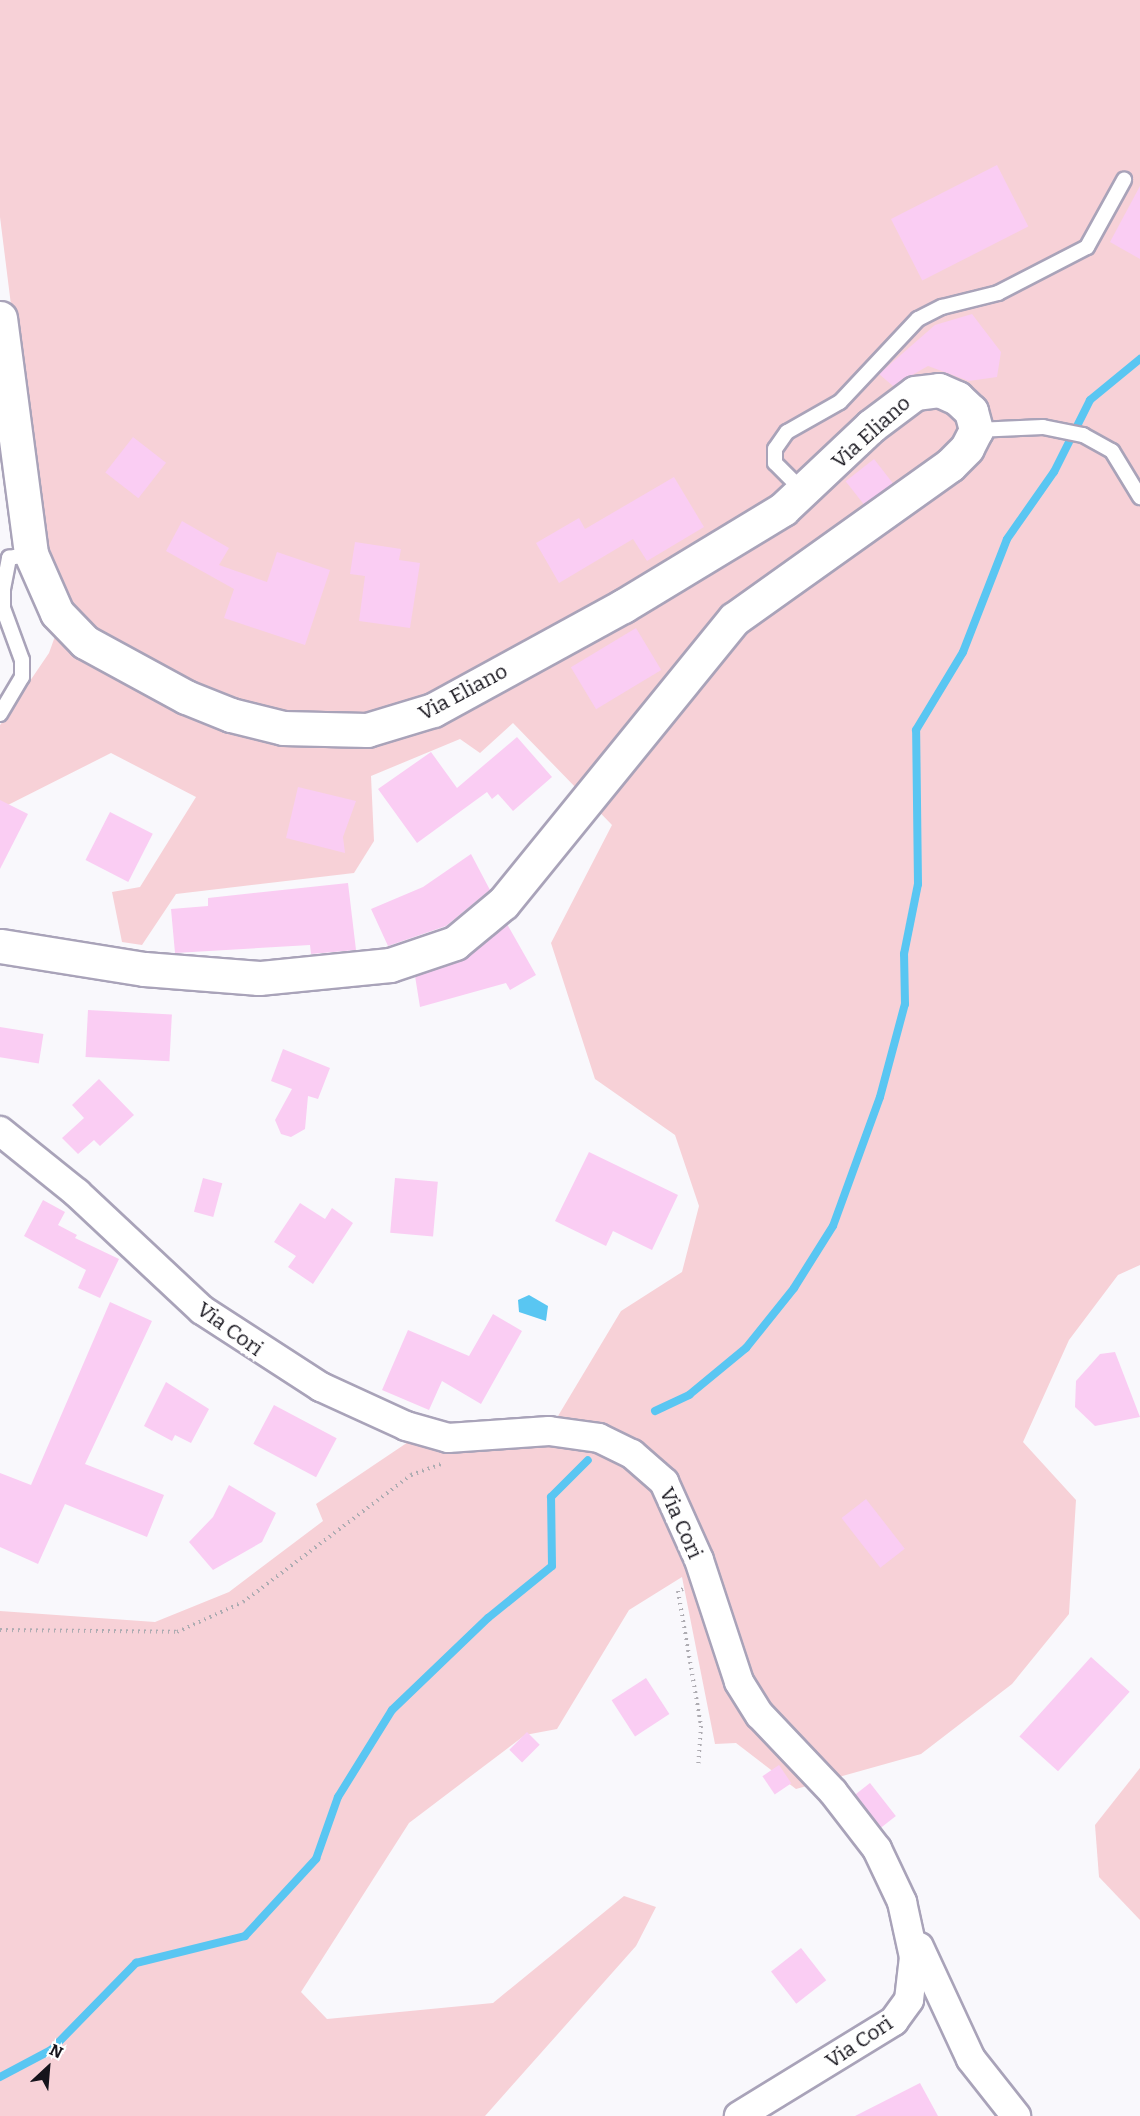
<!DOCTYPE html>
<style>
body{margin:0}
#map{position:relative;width:1140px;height:2116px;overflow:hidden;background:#f9f8fc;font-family:Bitter,serif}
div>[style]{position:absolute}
.green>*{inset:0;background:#f7d1d7}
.water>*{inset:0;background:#59c6f2}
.stream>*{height:8px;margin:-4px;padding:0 4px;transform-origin:4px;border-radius:4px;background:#59c6f2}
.building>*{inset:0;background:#facdf3;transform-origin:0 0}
.path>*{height:4px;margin-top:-2px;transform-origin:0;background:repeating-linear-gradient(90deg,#aeacb2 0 1.5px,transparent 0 6px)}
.roads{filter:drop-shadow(2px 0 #a9a3b9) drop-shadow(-2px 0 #a9a3b9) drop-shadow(0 2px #a9a3b9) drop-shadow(0 -2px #a9a3b9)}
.lane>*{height:14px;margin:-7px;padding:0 7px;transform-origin:7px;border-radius:7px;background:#fff}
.street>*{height:28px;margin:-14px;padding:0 14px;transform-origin:14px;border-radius:14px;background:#fff}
.secondary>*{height:33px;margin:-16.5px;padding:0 16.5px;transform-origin:16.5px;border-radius:16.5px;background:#fff}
span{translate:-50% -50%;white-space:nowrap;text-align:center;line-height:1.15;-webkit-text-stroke:6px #fff;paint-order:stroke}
.street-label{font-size:21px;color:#16141c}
.north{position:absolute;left:18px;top:2038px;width:60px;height:60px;-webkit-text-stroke:4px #fff;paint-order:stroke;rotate:26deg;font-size:16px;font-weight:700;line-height:24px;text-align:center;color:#16141c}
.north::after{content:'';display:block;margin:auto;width:21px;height:27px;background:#16141c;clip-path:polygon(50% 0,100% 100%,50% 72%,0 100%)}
</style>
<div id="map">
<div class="green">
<div style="clip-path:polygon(0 0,1140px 0,1140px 1265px,1118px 1275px,1069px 1340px,1023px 1442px,1076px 1500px,1069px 1614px,1012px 1684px,921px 1754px,796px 1789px,736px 1743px,715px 1744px,682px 1577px,629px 1610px,557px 1729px,525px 1735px,409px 1823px,301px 1992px,327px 2019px,493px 2003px,624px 1896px,656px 1907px,636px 1946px,485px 2116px,0 2116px,0 1611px,155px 1622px,229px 1592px,323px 1521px,316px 1504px,423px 1432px,549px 1431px,621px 1311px,682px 1272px,699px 1206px,675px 1135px,595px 1079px,551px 943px,612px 825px,513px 723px,480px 753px,460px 739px,371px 776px,374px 841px,354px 873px,176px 894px,142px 945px,122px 942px,112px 892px,140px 887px,196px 797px,111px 753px,0 809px,0 725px,49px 653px,67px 603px,36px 505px,0 217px)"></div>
<div style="clip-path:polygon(1140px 1768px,1140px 1920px,1099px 1877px,1095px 1825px)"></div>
</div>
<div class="water">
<div style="clip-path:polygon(529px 1295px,548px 1306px,546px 1321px,519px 1312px,518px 1300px)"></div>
</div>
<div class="stream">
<div style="left:655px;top:1411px;width:38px;rotate:-25deg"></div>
<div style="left:689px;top:1395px;width:74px;rotate:-39.5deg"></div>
<div style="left:746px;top:1348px;width:77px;rotate:-51.3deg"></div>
<div style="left:794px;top:1288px;width:73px;rotate:-57.8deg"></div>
<div style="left:833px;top:1226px;width:137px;rotate:-70deg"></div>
<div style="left:880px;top:1097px;width:96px;rotate:-75deg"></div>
<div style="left:905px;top:1004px;width:50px;rotate:-91.1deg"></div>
<div style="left:904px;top:954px;width:71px;rotate:-78.7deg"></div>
<div style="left:918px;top:884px;width:154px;rotate:-90.7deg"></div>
<div style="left:916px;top:730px;width:91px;rotate:-58.9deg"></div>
<div style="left:963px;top:652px;width:121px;rotate:-68.7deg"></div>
<div style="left:1007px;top:539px;width:82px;rotate:-55deg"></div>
<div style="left:1054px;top:472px;width:80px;rotate:-63.4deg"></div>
<div style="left:1090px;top:400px;width:65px;rotate:-39.4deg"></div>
<div style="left:0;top:2077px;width:58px;rotate:-27.9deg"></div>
<div style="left:51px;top:2050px;width:122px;rotate:-45.7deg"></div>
<div style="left:136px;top:1963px;width:112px;rotate:-13.9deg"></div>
<div style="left:245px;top:1936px;width:105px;rotate:-47.3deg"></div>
<div style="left:316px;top:1859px;width:66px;rotate:-70.5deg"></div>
<div style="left:338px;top:1797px;width:102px;rotate:-58.2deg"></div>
<div style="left:392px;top:1710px;width:133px;rotate:-43.8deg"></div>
<div style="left:488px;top:1618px;width:82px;rotate:-39.1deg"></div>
<div style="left:552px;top:1566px;width:69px;rotate:-90.8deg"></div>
<div style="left:551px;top:1497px;width:52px;rotate:-45deg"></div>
</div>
<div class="building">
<div style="left:997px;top:165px;width:69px;height:119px;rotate:63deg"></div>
<div style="clip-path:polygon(1140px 186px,1140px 259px,1110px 242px)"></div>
<div style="clip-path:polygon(972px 314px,1001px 352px,997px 377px,969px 381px,928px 366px,893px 386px,879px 374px,935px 325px)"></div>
<div style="left:133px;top:437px;width:42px;height:45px;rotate:38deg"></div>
<div style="left:874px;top:459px;width:31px;height:36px;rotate:52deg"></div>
<div style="clip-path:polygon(674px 477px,704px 527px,647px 561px,633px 539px,559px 583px,536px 543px,579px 518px,585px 529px)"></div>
<div style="clip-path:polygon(182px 521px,229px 548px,219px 565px,267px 582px,277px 552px,330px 570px,305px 645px,224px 618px,234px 589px,166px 551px)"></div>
<div style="clip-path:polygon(355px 542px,401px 549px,399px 560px,420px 563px,410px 628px,359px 621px,365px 576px,350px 574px)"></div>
<div style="left:636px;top:628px;width:49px;height:76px;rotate:59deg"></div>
<div style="clip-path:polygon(517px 737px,552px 777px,513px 811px,498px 794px,492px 799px,487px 792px,417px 843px,378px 789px,431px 752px,457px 788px)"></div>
<div style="clip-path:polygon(298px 787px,356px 801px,343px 837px,345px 853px,286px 838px)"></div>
<div style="clip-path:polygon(0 800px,28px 814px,0 869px)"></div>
<div style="left:110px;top:812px;width:48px;height:54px;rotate:27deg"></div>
<div style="clip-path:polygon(471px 854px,490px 890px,446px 926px,388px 946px,371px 909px,423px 887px)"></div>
<div style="clip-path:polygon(348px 883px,356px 950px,311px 954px,310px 945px,175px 953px,171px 909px,208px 906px,208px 898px)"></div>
<div style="clip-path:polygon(507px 924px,536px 975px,510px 990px,506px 983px,420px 1007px,415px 976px,467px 958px)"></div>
<div style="left:88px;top:1010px;width:84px;height:47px;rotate:3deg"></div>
<div style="left:0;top:1027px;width:44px;height:30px;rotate:9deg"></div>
<div style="clip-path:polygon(283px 1049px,330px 1068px,318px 1099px,308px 1096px,305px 1129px,291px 1137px,281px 1134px,275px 1120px,292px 1089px,271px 1081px)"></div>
<div style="clip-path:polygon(99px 1079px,134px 1115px,100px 1146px,94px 1140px,78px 1154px,62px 1138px,84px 1118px,72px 1105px)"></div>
<div style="clip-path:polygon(589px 1152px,678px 1195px,652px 1250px,613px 1231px,606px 1246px,555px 1221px)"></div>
<div style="left:203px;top:1178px;width:20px;height:35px;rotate:15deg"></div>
<div style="left:395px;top:1178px;width:43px;height:55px;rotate:5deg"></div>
<div style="clip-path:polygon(43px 1200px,65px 1212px,58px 1225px,77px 1235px,75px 1238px,119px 1259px,100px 1298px,78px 1288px,86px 1270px,24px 1236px)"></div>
<div style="clip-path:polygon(300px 1203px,325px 1219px,332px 1208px,353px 1223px,313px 1284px,288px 1267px,296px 1256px,274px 1242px)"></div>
<div style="clip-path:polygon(110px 1302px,152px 1321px,85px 1464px,164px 1495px,147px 1537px,65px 1504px,38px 1564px,0 1547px,0 1473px,31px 1485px)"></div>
<div style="clip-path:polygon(493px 1314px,522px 1331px,481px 1404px,442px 1381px,429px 1410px,382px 1390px,408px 1330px,469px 1356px)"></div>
<div style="clip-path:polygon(1115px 1352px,1140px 1417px,1095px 1426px,1075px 1407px,1076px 1381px,1100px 1354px)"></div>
<div style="clip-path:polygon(166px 1382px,209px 1409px,191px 1443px,175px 1435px,172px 1441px,144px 1426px)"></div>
<div style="left:274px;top:1405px;width:71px;height:44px;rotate:28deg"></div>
<div style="clip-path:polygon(229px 1485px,276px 1513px,262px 1542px,213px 1570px,189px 1542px,213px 1517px)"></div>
<div style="left:866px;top:1499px;width:63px;height:31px;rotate:52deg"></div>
<div style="left:1091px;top:1657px;width:52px;height:107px;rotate:42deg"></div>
<div style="left:646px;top:1678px;width:43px;height:41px;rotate:57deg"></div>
<div style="left:527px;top:1732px;width:18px;height:25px;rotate:45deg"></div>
<div style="left:779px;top:1765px;width:22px;height:20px;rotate:56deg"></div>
<div style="left:870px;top:1783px;width:42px;height:19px;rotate:52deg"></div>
<div style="left:801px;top:1948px;width:41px;height:38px;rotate:52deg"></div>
<div style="clip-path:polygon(920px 2083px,938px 2116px,855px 2116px)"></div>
</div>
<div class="path">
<div style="left:683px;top:1589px;width:5px;rotate:158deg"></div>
<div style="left:678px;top:1591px;width:137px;rotate:80.3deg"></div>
<div style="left:701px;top:1726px;width:42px;rotate:94.1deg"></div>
<div style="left:0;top:1630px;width:177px;rotate:0.6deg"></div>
<div style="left:177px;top:1632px;width:72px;rotate:-24.4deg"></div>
<div style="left:243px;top:1602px;width:211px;rotate:-37.1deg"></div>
<div style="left:411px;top:1475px;width:32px;rotate:-20deg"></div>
</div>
<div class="roads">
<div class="lane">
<div style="left:976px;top:430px;width:67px;rotate:-2.6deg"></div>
<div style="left:1043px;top:427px;width:41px;rotate:11.3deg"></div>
<div style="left:1083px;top:435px;width:33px;rotate:29deg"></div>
<div style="left:1112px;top:451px;width:54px;rotate:58.7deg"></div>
<div style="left:802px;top:490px;width:38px;rotate:-135deg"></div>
<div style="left:775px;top:463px;width:14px;rotate:-90deg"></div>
<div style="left:775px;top:449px;width:21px;rotate:-55deg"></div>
<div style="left:787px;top:432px;width:61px;rotate:-29.5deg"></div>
<div style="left:840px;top:402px;width:114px;rotate:-46.8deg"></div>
<div style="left:918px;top:319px;width:27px;rotate:-27deg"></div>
<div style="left:942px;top:307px;width:58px;rotate:-14deg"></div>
<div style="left:998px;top:293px;width:100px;rotate:-27.3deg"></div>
<div style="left:1087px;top:247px;width:77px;rotate:-61.1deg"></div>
<div style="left:0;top:714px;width:43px;rotate:-59.3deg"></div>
<div style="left:22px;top:677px;width:17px;rotate:-90deg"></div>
<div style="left:22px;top:660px;width:55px;rotate:-110.1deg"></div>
<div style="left:3px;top:608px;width:19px;rotate:-90deg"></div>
<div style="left:3px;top:589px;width:32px;rotate:-79deg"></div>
<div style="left:9px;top:558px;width:22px;rotate:-10deg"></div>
</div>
<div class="street">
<div style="left:0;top:1131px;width:99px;rotate:38.8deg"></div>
<div style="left:77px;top:1193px;width:171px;rotate:43.1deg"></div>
<div style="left:202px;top:1310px;width:142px;rotate:32.9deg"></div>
<div style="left:321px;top:1387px;width:94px;rotate:24.6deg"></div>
<div style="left:406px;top:1426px;width:44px;rotate:15.9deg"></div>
<div style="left:448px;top:1438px;width:101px;rotate:-4deg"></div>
<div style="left:549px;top:1431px;width:50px;rotate:8deg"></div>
<div style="left:599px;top:1438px;width:37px;rotate:26deg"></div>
<div style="left:632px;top:1454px;width:43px;rotate:41.2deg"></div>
<div style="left:664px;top:1482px;width:85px;rotate:65.8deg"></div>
<div style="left:699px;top:1560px;width:128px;rotate:71.8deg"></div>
<div style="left:739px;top:1682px;width:39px;rotate:58deg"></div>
<div style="left:760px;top:1715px;width:106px;rotate:46.5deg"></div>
<div style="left:833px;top:1792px;width:72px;rotate:52.3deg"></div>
<div style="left:877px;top:1849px;width:59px;rotate:64.7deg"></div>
<div style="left:902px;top:1902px;width:56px;rotate:77.7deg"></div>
<div style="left:914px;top:1957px;width:43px;rotate:96.6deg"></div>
<div style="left:909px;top:2000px;width:26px;rotate:126deg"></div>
<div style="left:894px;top:2021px;width:182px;rotate:148.5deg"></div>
<div style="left:919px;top:1947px;width:123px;rotate:65.1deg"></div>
<div style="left:971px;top:2059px;width:73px;rotate:51.7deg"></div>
</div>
<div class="secondary">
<div style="left:0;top:318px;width:238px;rotate:82.5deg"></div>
<div style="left:31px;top:554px;width:64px;rotate:66.2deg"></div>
<div style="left:57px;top:613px;width:40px;rotate:46deg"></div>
<div style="left:85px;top:642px;width:115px;rotate:28.6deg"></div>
<div style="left:186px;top:697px;width:48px;rotate:21.8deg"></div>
<div style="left:231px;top:715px;width:54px;rotate:14deg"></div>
<div style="left:283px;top:728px;width:84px;rotate:1.4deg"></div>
<div style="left:367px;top:730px;width:69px;rotate:-16.9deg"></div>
<div style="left:433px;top:710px;width:217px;rotate:-28.7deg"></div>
<div style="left:623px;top:606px;width:187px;rotate:-31.2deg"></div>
<div style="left:783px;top:509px;width:121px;rotate:-43.3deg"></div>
<div style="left:871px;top:426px;width:55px;rotate:-36.9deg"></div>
<div style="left:915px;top:393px;width:24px;rotate:-7deg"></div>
<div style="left:939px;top:390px;width:20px;rotate:24deg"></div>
<div style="left:957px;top:398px;width:19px;rotate:43deg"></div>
<div style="left:971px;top:411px;width:20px;rotate:75deg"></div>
<div style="left:976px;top:430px;width:20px;rotate:117deg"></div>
<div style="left:967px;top:448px;width:24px;rotate:135deg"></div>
<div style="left:950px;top:465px;width:265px;rotate:144.5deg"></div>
<div style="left:734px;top:619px;width:366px;rotate:129.1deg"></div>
<div style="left:503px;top:903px;width:62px;rotate:140.2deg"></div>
<div style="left:455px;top:943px;width:69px;rotate:161.3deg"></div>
<div style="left:390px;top:965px;width:132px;rotate:174.3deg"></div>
<div style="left:259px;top:978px;width:115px;rotate:-175.5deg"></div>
<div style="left:144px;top:969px;width:146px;rotate:-170.9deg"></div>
</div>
</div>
<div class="street-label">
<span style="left:871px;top:432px;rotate:-42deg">Via Eliano</span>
<span style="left:463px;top:692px;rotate:-28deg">Via Eliano</span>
<span style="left:230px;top:1329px;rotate:36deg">Via Cori</span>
<span style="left:681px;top:1523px;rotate:66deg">Via Cori</span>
<span style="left:859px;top:2042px;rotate:-34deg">Via Cori</span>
</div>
<div class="north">N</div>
</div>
